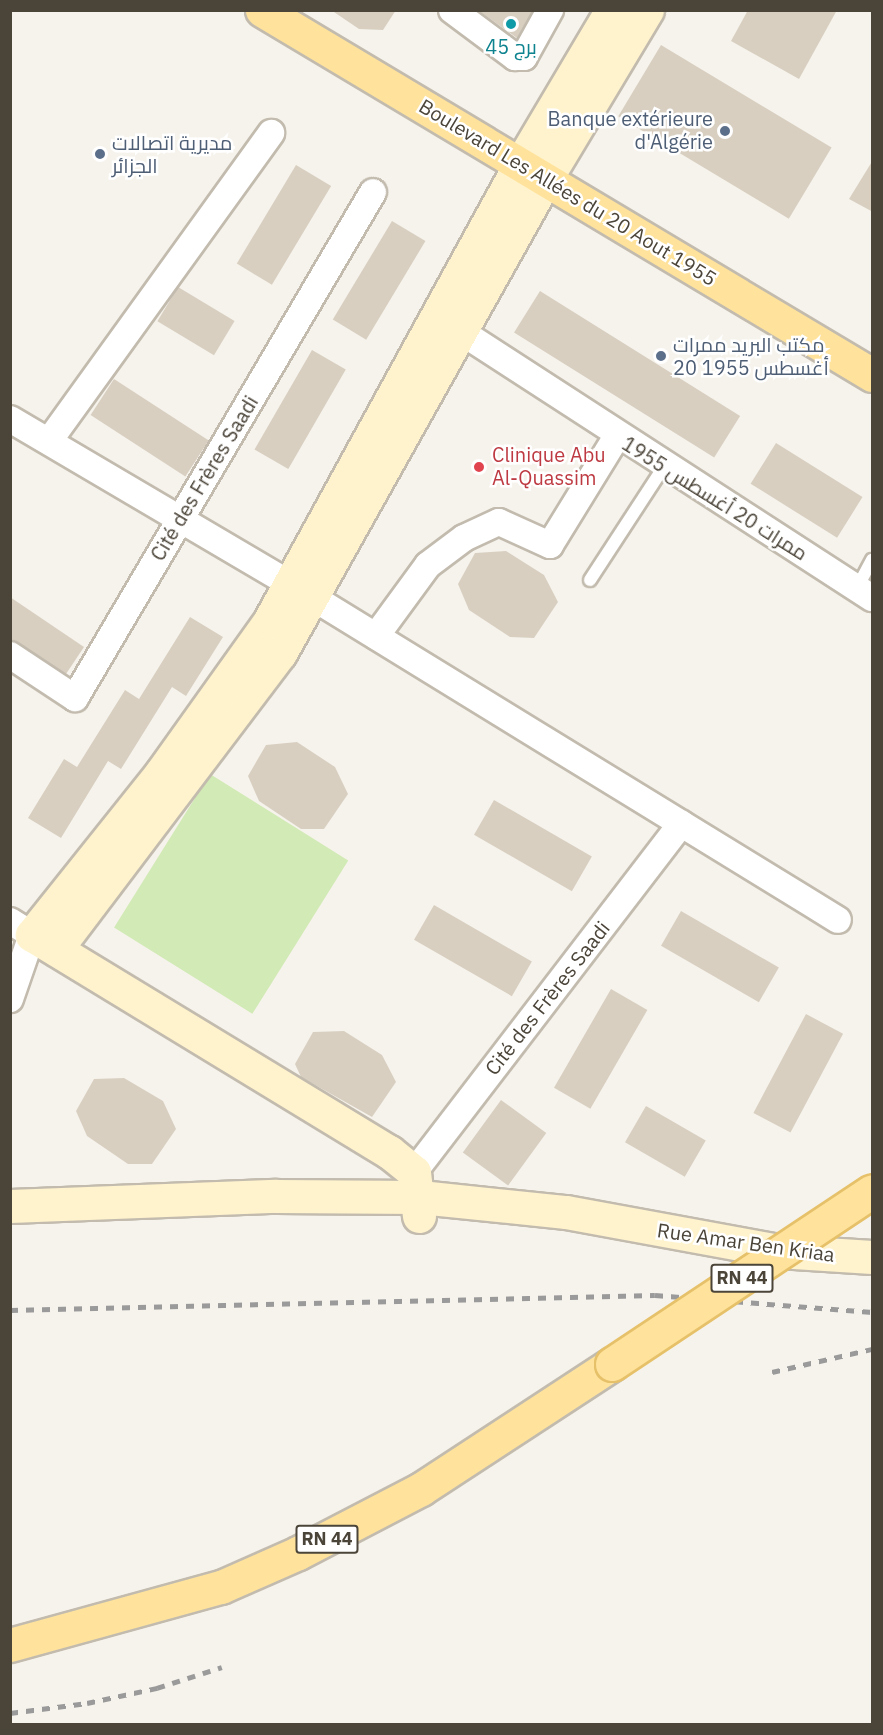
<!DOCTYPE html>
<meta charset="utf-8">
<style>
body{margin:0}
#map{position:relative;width:883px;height:1735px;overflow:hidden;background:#f6f3ec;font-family:"IBM Plex Sans",Cairo,sans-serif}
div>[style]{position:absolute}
.green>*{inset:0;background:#d2eab5;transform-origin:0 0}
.building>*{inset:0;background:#d8cfc1;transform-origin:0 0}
.roads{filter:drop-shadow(2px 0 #c2bbae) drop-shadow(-2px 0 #c2bbae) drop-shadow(0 2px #c2bbae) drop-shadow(0 -2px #c2bbae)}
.lane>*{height:12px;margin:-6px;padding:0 6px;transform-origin:6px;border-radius:6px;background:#fff}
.street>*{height:26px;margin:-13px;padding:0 13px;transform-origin:13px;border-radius:13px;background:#fff}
.secondary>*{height:33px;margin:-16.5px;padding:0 16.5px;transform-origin:16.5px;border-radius:16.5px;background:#fff3cd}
.primary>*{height:33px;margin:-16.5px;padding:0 16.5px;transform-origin:16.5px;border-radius:16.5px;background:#ffe39c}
.rail>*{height:4.5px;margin-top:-2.25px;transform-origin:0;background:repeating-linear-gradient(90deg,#9a9a9a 0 8px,transparent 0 16px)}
.bridges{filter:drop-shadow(2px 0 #e6c16a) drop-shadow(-2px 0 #e6c16a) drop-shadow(0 2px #e6c16a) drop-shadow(0 -2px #e6c16a)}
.primary-bridge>*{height:33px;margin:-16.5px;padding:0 16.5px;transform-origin:16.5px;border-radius:16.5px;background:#ffe39c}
.dots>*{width:16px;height:16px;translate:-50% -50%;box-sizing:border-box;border:3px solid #fff;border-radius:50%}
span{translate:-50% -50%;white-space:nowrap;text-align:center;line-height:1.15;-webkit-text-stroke:5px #fff;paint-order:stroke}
.shield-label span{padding:2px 4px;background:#fff;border:2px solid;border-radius:4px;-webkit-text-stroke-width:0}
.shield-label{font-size:18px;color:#4b4439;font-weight:700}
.culture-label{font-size:20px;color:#0d838f}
.service-label{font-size:20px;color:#4e5e75}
.right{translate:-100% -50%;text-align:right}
.left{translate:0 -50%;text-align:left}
.street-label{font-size:20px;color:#4b4439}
.health-label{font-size:20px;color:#be3a42}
.frame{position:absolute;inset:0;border:12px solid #4b4439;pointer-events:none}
</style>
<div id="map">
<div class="green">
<div style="left:210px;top:774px;width:163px;height:181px;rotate:32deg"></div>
</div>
<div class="building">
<div style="clip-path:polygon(331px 10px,396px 10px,383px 30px,359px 29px)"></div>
<div style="clip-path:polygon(478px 10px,533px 10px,517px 38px)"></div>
<div style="clip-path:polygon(748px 10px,837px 10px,799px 79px,731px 41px)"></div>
<div style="left:661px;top:45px;width:199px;height:83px;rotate:31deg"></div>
<div style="clip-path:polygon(873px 160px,873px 212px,849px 199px)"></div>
<div style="left:296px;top:165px;width:41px;height:115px;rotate:31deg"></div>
<div style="left:392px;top:221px;width:39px;height:115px;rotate:31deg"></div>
<div style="left:178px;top:287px;width:66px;height:40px;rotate:31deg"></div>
<div style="left:540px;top:291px;width:236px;height:49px;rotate:32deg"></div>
<div style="left:312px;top:350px;width:39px;height:115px;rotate:30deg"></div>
<div style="left:114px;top:379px;width:113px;height:43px;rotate:33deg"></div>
<div style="left:776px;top:443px;width:102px;height:48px;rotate:32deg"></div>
<div style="clip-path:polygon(506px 551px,544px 575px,558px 602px,534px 638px,510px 637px,469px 610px,458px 584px,475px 553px)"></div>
<div style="clip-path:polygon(10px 597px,84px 647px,66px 674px,10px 640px)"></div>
<div style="clip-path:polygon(190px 617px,223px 637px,186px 696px,172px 687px,121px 769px,108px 761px,61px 838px,28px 818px,64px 759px,77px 767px,125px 690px,139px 699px)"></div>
<div style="clip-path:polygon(297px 742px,335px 767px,348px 794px,324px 829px,301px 829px,259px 801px,248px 776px,266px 745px)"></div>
<div style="left:494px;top:800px;width:113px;height:40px;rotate:30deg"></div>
<div style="left:434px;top:905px;width:113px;height:40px;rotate:30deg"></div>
<div style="left:681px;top:911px;width:113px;height:40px;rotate:30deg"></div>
<div style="left:611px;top:989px;width:42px;height:114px;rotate:30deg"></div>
<div style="left:806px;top:1014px;width:42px;height:112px;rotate:28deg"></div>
<div style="clip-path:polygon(344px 1031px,382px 1055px,396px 1082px,372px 1117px,301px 1077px,295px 1064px,313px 1032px)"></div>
<div style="clip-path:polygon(124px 1078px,163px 1101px,176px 1129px,152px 1164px,128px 1164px,87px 1136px,76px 1111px,94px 1079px)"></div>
<div style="left:501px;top:1100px;width:56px;height:65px;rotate:36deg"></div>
<div style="left:646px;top:1106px;width:69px;height:42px;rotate:30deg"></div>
</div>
<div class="roads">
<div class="lane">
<div style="left:590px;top:580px;width:137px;rotate:-56.9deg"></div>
<div style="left:857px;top:588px;width:32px;rotate:-62deg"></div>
</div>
<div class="street">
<div style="left:452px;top:10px;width:79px;rotate:36.7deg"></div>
<div style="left:515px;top:57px;width:9px"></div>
<div style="left:524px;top:57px;width:54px;rotate:-61deg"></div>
<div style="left:446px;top:322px;width:508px;rotate:32.94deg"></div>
<div style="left:10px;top:419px;width:351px;rotate:30.5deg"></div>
<div style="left:312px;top:597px;width:617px;rotate:31.55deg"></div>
<div style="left:49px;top:441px;width:380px;rotate:-54.2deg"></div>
<div style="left:376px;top:636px;width:88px;rotate:-53.8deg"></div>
<div style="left:428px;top:565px;width:45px;rotate:-36.9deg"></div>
<div style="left:464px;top:538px;width:38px;rotate:-25deg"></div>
<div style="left:499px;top:522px;width:56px;rotate:24.3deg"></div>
<div style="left:550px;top:545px;width:128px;rotate:-58.4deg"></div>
<div style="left:10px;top:655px;width:78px;rotate:33.5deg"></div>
<div style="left:75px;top:698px;width:587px;rotate:-59.5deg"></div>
<div style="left:10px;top:921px;width:26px;rotate:32deg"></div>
<div style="left:32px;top:935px;width:68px;rotate:109deg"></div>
<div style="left:414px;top:1172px;width:439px;rotate:-52.5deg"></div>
</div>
<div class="secondary">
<div style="left:56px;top:949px;width:371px;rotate:-52.9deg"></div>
<div style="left:280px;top:653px;width:544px;rotate:-60.75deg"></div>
<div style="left:546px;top:178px;width:196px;rotate:-59deg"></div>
<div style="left:10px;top:1206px;width:266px;rotate:-2.2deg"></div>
<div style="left:276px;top:1196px;width:144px;rotate:0.4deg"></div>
<div style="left:420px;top:1197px;width:147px;rotate:5.9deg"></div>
<div style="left:566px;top:1212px;width:216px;rotate:10.4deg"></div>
<div style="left:778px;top:1251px;width:94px;rotate:3.7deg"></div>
<div style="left:419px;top:1216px;width:44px;rotate:-96.5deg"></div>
<div style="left:414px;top:1172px;width:32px;rotate:-141deg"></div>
<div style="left:389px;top:1152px;width:418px;rotate:-148.7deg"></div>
<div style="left:32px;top:935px;width:208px;rotate:-51.4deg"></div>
<div style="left:162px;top:772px;width:184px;rotate:-54.5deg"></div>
<div style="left:269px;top:622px;width:524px;rotate:-61.23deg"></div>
<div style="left:521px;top:163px;width:178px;rotate:-59.3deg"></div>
</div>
<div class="primary">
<div style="left:262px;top:10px;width:711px;rotate:30.89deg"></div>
<div style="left:10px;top:1645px;width:219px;rotate:-15.4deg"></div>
<div style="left:221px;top:1587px;width:84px;rotate:-23.8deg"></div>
<div style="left:298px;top:1553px;width:139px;rotate:-27.5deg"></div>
<div style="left:421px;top:1489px;width:228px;rotate:-33.2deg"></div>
</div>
</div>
<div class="rail">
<div style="left:10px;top:1310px;width:645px;rotate:-1.33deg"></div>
<div style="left:655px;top:1295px;width:218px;rotate:4.5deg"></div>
<div style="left:772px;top:1372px;width:103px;rotate:-13deg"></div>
<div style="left:10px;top:1713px;width:78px;rotate:-7.4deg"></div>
<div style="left:87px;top:1703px;width:72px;rotate:-12.1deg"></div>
<div style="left:157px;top:1688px;width:68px;rotate:-17.9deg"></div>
</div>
<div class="bridges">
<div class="primary-bridge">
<div style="left:612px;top:1364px;width:312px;rotate:-33.6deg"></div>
</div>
</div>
<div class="dots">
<div style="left:511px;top:24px;background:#0f9aa8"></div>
<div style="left:725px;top:131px;background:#5c6f8a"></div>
<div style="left:100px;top:154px;background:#5c6f8a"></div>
<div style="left:661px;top:356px;background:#5c6f8a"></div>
<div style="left:479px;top:467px;background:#e0444e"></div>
</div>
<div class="shield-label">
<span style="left:742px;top:1278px">RN 44</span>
<span style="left:327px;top:1539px">RN 44</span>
</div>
<div class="culture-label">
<span style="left:511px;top:46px">برج 45</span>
</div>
<div class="service-label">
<span class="right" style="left:713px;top:130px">Banque extérieure<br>d'Algérie</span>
<span class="left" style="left:112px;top:154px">مديرية اتصالات<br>الجزائر</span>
<span class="left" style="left:673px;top:356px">مكتب البريد ممرات<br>20 أغسطس 1955</span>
</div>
<div class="street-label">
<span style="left:568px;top:192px;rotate:31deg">Boulevard Les Allées du 20 Aout 1955</span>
<span style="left:204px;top:478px;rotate:-59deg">Cité des Frères Saadi</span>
<span style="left:715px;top:498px;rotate:32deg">ممرات 20 أغسطس 1955</span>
<span style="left:547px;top:998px;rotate:-52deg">Cité des Frères Saadi</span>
<span style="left:746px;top:1242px;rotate:8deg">Rue Amar Ben Kriaa</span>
</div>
<div class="health-label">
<span class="left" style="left:492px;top:466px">Clinique Abu<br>Al-Quassim</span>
</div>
<div class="frame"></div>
</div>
